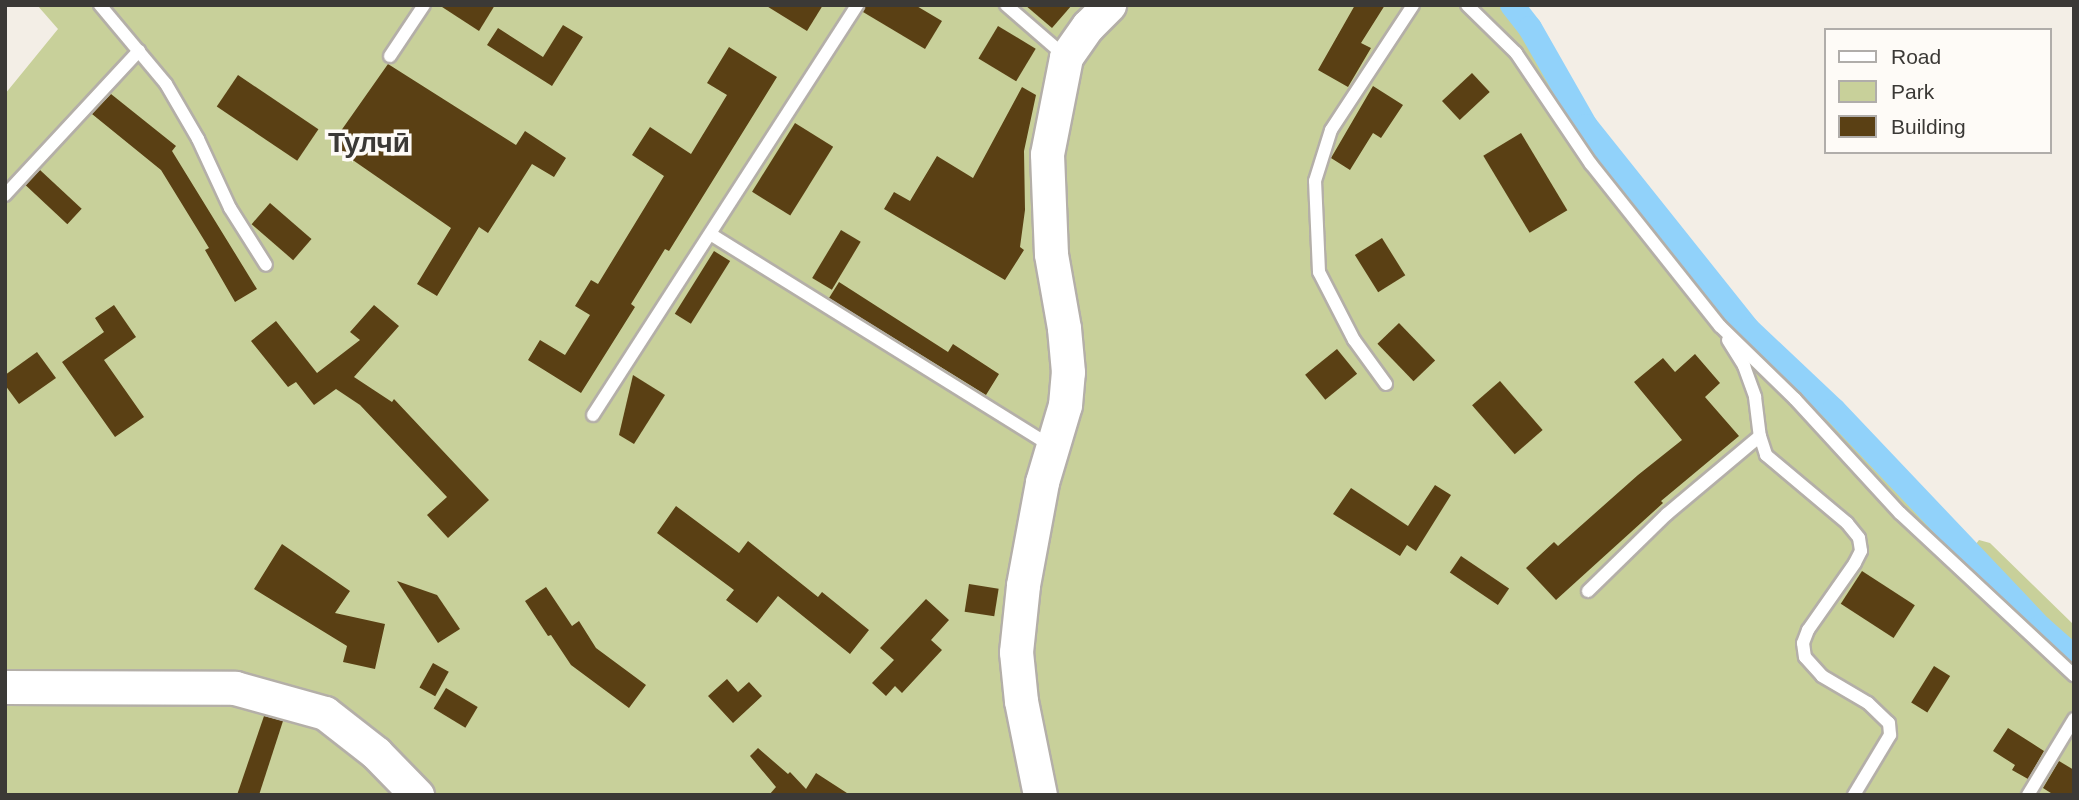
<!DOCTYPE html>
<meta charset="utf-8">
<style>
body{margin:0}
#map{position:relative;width:2079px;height:800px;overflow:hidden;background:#f3eee6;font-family:Arial,sans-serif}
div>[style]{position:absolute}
.green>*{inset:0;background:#c8d09a}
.canal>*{height:24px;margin:-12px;padding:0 12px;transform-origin:12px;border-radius:12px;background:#91d2fa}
.building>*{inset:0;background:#5a4014;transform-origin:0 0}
.roads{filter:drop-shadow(2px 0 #b4afa8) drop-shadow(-2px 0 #b4afa8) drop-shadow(0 2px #b4afa8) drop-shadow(0 -2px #b4afa8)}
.lane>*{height:12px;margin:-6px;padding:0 6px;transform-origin:6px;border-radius:6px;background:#fff}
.secondary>*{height:33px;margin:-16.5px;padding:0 16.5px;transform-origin:16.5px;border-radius:16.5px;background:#fff}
span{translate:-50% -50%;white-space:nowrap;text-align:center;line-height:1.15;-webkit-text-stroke:7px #fefbf7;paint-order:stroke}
.quarter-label{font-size:28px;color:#3b3936;font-weight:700}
.frame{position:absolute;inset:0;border:7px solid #3b3936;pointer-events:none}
.legend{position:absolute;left:1824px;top:28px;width:228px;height:126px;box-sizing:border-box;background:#fefbf7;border:2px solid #b0adaa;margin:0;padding:9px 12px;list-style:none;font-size:21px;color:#3b3936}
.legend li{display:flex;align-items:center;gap:14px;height:35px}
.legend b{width:35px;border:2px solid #b0adaa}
</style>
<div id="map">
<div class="green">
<div style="clip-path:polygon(37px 5px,1512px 5px,1530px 28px,1586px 126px,1748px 329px,1834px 410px,1969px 553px,1979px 540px,1990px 543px,2074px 625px,2074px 795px,5px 795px,5px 94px,58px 29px)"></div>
</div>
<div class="canal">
<div style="left:1512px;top:5px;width:29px;rotate:52deg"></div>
<div style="left:1530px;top:28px;width:113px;rotate:60.3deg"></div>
<div style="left:1586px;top:126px;width:260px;rotate:51.4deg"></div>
<div style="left:1748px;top:329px;width:118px;rotate:43.3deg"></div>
<div style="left:1834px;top:410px;width:299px;rotate:46.5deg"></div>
<div style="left:2040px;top:627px;width:45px;rotate:41.4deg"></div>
</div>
<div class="building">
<div style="clip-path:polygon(439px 5px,495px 5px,479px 31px)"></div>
<div style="clip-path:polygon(765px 5px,823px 5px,807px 31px)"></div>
<div style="clip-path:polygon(866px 5px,915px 5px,942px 21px,925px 49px,863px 12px)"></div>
<div style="clip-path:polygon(1025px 5px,1072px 5px,1052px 28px)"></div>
<div style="clip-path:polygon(1355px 5px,1385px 5px,1361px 43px,1371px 48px,1348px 87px,1318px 70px)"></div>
<div style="clip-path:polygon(563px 25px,583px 37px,552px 86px,487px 45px,498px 28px,543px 57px)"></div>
<div style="left:998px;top:26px;width:44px;height:38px;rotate:31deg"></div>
<div style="clip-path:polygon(729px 47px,777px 77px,669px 251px,665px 249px,631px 304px,635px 307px,581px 393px,528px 360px,540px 340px,565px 355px,590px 315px,575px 306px,591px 280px,598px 284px,664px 176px,632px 155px,650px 127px,691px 154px,727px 95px,707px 83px)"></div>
<div style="clip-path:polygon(388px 64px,516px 145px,525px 131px,566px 158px,554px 177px,532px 164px,488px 233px,479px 227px,437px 296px,417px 284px,451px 228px,331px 145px)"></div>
<div style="left:1472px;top:73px;width:26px;height:41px;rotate:47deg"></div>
<div style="left:238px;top:75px;width:97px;height:38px;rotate:34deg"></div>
<div style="clip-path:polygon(1373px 86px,1403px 105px,1381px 138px,1373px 133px,1350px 170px,1331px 158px)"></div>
<div style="clip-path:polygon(1022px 87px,1036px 95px,1024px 151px,1025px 210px,1020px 247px,1024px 250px,1005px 280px,884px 209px,894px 192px,910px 201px,937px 156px,973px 178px)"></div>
<div style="clip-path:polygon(111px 94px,176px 146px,172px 151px,257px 289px,235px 302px,205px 250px,209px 248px,161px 170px,92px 114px)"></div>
<div style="left:795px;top:123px;width:45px;height:81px;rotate:32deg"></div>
<div style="left:1521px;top:133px;width:90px;height:44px;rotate:59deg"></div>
<div style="left:40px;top:170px;width:57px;height:21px;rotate:43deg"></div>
<div style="left:270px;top:203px;width:55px;height:28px;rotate:41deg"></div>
<div style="left:841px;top:230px;width:23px;height:56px;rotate:31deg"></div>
<div style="left:1382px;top:238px;width:44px;height:32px;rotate:58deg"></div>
<div style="left:714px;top:251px;width:19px;height:74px;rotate:32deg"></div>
<div style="clip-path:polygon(839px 282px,948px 352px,953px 344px,999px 374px,986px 395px,829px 298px)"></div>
<div style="clip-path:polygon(114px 305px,136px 337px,104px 360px,144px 417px,115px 437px,62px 362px,104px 332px,95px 318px)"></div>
<div style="clip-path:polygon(374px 305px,399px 326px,354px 377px,392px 402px,394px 399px,489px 500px,448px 538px,427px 515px,447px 497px,360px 405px,336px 389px,314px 405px,296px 382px,288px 387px,251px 341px,276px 321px,317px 373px,360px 340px,350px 332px)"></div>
<div style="left:1399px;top:323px;width:52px;height:30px;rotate:46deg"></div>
<div style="left:1337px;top:349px;width:32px;height:41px;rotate:51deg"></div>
<div style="clip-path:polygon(37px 352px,56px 378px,19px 404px,5px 385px,5px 375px)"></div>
<div style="clip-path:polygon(1695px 354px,1720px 383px,1705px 397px,1739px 436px,1661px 501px,1663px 503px,1556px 600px,1526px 568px,1554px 542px,1558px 546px,1638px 475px,1682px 440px,1634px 382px,1663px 358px,1675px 372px)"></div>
<div style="clip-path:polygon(633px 375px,665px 395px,634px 444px,619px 435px)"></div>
<div style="left:1500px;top:381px;width:65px;height:37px;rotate:49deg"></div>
<div style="clip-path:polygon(1435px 485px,1451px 495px,1416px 551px,1407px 545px,1400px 556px,1333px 514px,1351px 488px,1408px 526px)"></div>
<div style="clip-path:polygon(676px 506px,739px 553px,748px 541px,818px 597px,822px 592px,869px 630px,850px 654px,778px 596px,757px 623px,726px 600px,734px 590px,657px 533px)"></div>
<div style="clip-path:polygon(282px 544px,350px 591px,335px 613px,385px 624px,375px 669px,343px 662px,347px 646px,254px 589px)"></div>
<div style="left:1461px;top:556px;width:58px;height:20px;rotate:34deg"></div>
<div style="left:1862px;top:571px;width:63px;height:39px;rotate:33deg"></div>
<div style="clip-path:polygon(397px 581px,437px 595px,460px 629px,438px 643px)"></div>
<div style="left:969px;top:584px;width:30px;height:28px;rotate:9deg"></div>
<div style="clip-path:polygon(546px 587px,572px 626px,579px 621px,596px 648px,646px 685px,629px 708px,571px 665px,551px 635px,548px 636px,525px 601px)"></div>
<div style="clip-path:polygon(926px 599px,949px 620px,931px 640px,942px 650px,902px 693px,895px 686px,886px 696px,872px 683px,894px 660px,880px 648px)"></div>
<div style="left:433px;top:663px;width:18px;height:28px;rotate:29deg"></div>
<div style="left:1934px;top:666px;width:19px;height:43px;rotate:32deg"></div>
<div style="clip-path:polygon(727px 679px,738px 692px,749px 682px,762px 696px,733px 723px,708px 696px)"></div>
<div style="left:446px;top:688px;width:37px;height:24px;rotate:31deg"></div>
<div style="clip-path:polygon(264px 716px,283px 721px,259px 795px,237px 795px)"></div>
<div style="clip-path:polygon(2008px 728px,2044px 751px,2028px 779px,2012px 770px,2015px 765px,1993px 751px)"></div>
<div style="clip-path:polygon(758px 748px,788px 774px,790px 772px,806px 789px,816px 773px,850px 795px,769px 795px,776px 787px,750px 756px)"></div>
<div style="clip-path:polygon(2059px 761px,2074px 770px,2074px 795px,2054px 795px,2043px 788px)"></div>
</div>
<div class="roads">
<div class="lane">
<div style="left:100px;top:5px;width:103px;rotate:50.1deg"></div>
<div style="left:166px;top:84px;width:64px;rotate:59.8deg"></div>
<div style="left:198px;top:139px;width:76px;rotate:65.1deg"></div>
<div style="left:230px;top:208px;width:67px;rotate:57.7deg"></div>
<div style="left:1006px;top:5px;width:79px;rotate:40.9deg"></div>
<div style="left:1467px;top:5px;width:69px;rotate:44.4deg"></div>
<div style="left:1516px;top:53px;width:134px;rotate:56deg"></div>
<div style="left:1591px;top:164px;width:207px;rotate:51.5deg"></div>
<div style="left:1720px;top:326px;width:105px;rotate:44.2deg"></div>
<div style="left:1795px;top:399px;width:155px;rotate:47.4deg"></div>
<div style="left:1900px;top:513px;width:238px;rotate:43deg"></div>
<div style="left:390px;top:56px;width:61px;rotate:-56.3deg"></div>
<div style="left:5px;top:195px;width:197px;rotate:-47.1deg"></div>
<div style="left:712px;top:235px;width:399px;rotate:31.9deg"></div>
<div style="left:1728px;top:340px;width:31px;rotate:58deg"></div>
<div style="left:1744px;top:366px;width:33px;rotate:70deg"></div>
<div style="left:1755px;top:397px;width:39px;rotate:83deg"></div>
<div style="left:1760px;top:436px;width:20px;rotate:72deg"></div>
<div style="left:1766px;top:455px;width:106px;rotate:40deg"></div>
<div style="left:1847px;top:523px;width:19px;rotate:51deg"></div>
<div style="left:1859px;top:538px;width:13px;rotate:81deg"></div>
<div style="left:1861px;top:551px;width:13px;rotate:117deg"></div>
<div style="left:1855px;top:563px;width:82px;rotate:125deg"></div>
<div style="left:1808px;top:630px;width:14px;rotate:111deg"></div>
<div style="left:1803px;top:643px;width:14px;rotate:82deg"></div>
<div style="left:1805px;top:657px;width:25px;rotate:48deg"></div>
<div style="left:1822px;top:676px;width:53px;rotate:30.4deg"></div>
<div style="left:1868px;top:703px;width:29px;rotate:44deg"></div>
<div style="left:1889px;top:723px;width:12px;rotate:85deg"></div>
<div style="left:1890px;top:735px;width:70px;rotate:121deg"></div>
<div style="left:1386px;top:384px;width:54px;rotate:-126deg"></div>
<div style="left:1354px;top:340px;width:76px;rotate:-117.2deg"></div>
<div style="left:1319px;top:272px;width:91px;rotate:-92.5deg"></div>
<div style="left:1315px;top:181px;width:53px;rotate:-72.6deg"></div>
<div style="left:1331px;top:130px;width:149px;rotate:-56.7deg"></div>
<div style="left:593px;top:415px;width:488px;rotate:-57.2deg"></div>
<div style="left:1588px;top:591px;width:110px;rotate:-44.3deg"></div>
<div style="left:1667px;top:514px;width:121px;rotate:-40deg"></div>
<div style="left:2028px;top:795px;width:89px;rotate:-58.8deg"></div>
</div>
<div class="secondary">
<div style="left:5px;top:687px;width:230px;rotate:0.2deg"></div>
<div style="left:235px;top:688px;width:93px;rotate:15.5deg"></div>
<div style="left:325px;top:713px;width:65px;rotate:38.1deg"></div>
<div style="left:376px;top:753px;width:59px;rotate:45.7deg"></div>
<div style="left:1040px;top:795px;width:96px;rotate:-101.4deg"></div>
<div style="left:1021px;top:701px;width:49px;rotate:-95.8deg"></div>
<div style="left:1016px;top:652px;width:67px;rotate:-84deg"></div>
<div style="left:1023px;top:585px;width:105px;rotate:-79.5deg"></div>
<div style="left:1042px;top:482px;width:80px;rotate:-73.4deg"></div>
<div style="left:1065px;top:405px;width:33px;rotate:-85deg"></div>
<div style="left:1068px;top:372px;width:44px;rotate:-95.2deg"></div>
<div style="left:1064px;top:328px;width:75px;rotate:-100deg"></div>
<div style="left:1051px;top:254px;width:100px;rotate:-92.3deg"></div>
<div style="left:1047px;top:154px;width:99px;rotate:-78.9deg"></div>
<div style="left:1066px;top:57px;width:38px;rotate:-55deg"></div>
<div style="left:1088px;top:26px;width:30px;rotate:-45deg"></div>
</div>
</div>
<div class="quarter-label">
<span style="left:369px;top:143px">Тулчӣ</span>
</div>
<div class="frame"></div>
<ul class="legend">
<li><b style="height:9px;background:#fff"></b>Road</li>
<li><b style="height:19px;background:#c8d09a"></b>Park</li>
<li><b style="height:19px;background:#5a4014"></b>Building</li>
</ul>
</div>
